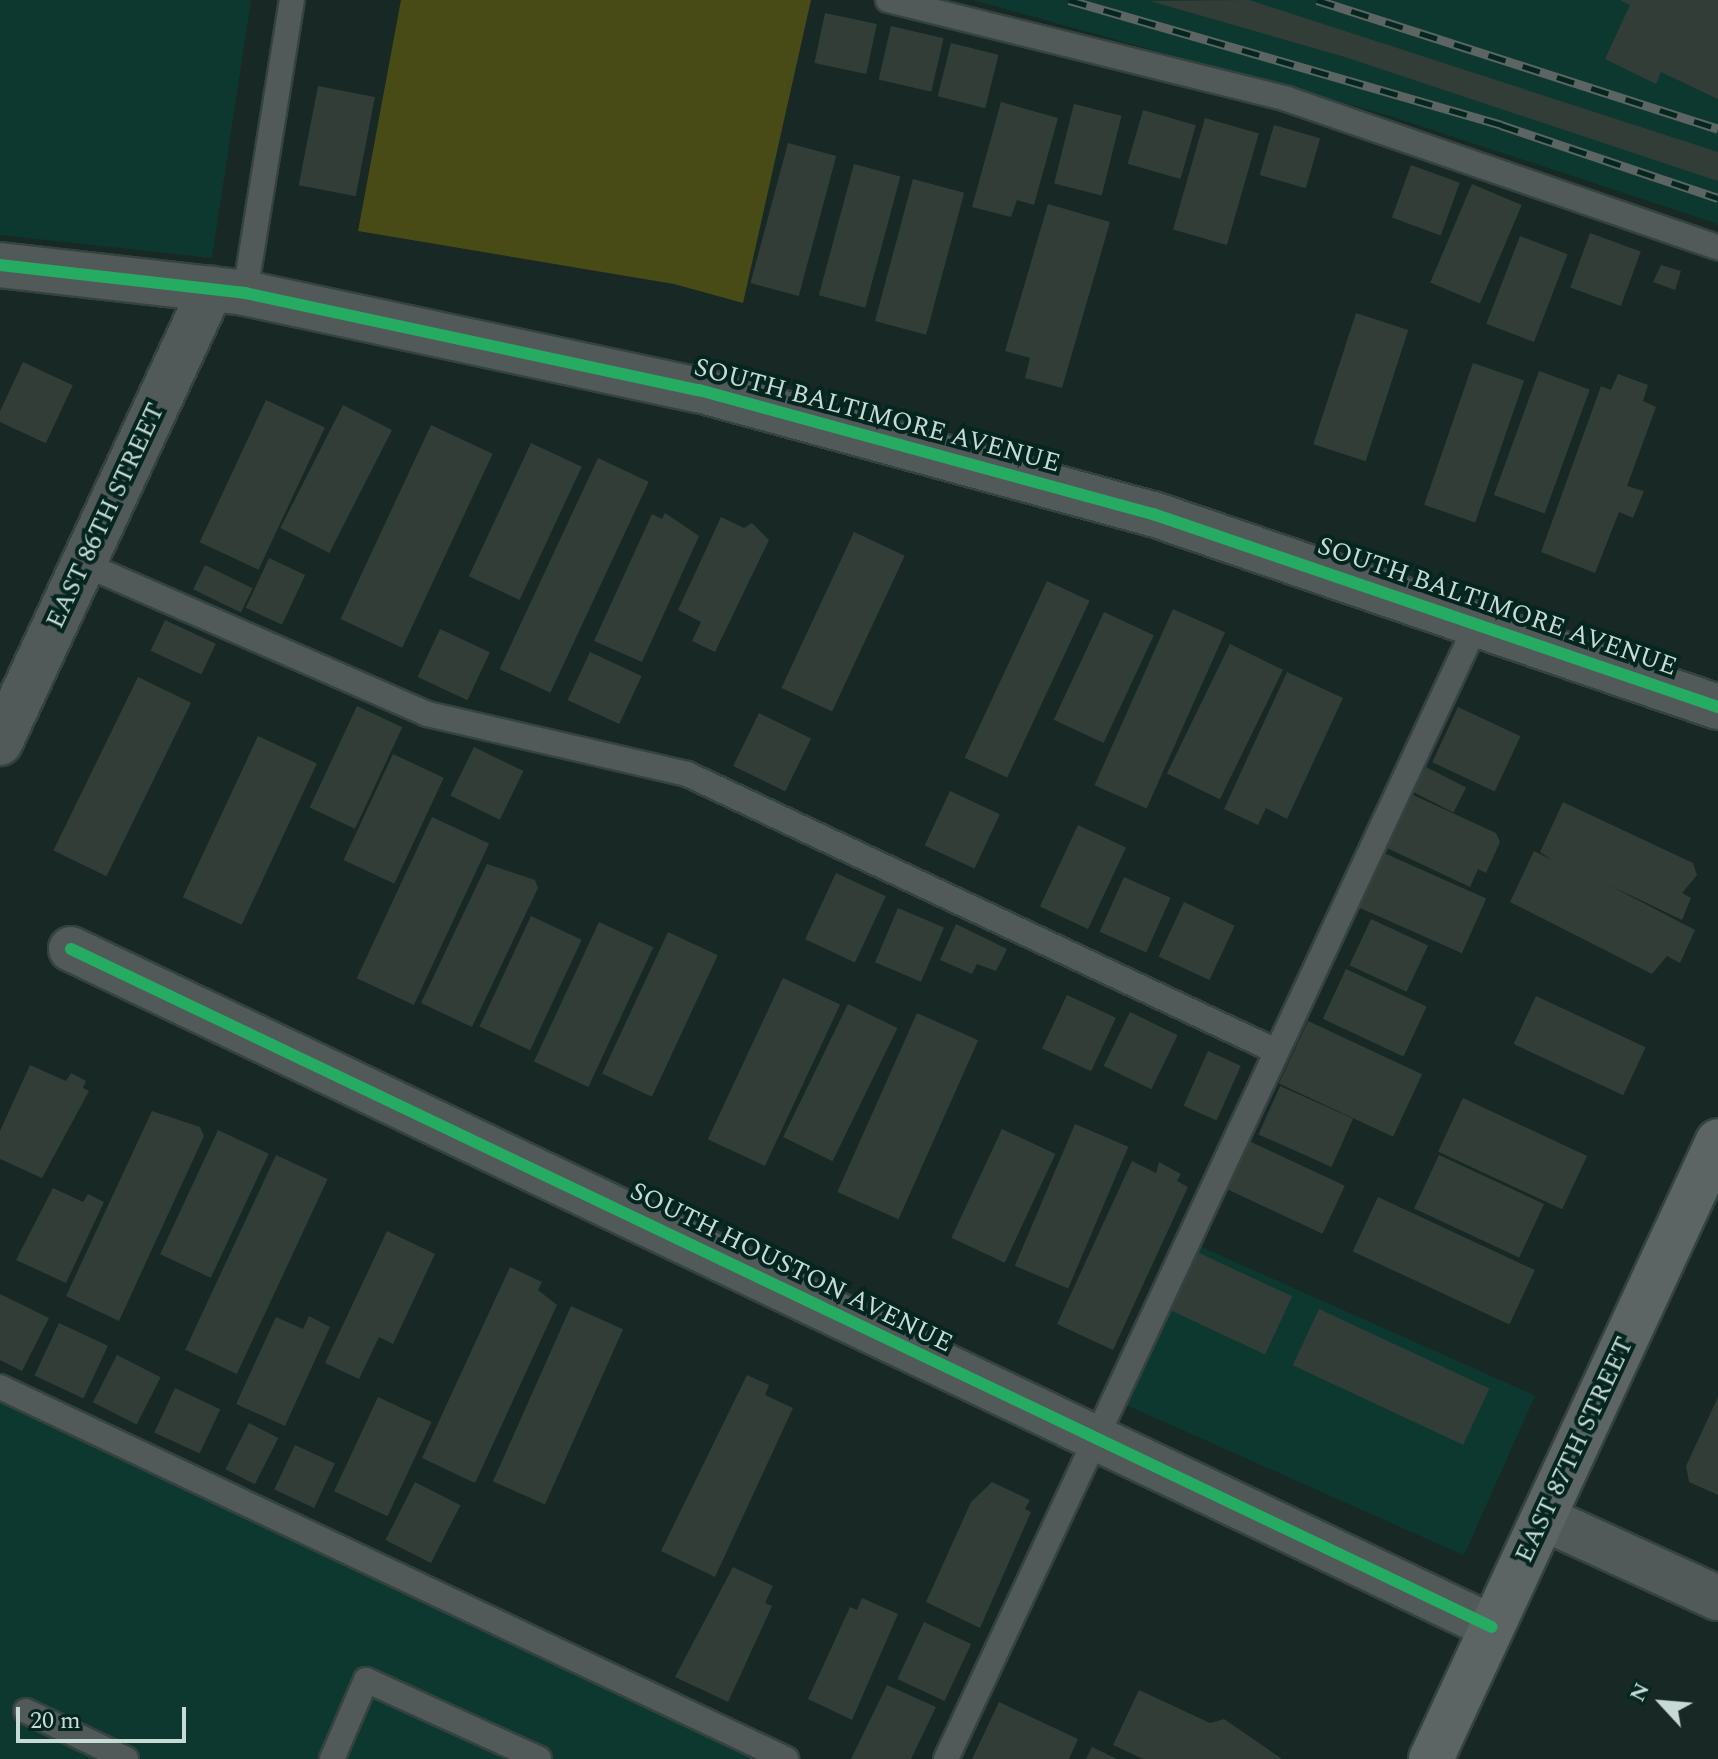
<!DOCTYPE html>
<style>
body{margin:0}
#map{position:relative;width:1718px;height:1759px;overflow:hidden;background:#172825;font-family:Spectral,serif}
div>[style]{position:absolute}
.built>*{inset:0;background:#0d382f;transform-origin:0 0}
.green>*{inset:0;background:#494b17}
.building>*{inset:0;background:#323d38;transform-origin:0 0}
.roads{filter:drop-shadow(2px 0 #354340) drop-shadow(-2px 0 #354340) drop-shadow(0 2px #354340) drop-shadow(0 -2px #354340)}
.lane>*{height:24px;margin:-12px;padding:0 12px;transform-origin:12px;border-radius:12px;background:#525959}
.street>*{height:44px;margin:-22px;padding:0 22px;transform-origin:22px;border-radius:22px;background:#525959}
.secondary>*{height:44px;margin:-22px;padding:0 22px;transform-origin:22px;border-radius:22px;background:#5c6464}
.rail>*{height:9px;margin-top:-4.5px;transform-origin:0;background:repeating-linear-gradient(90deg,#04261f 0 18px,#5d6564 0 36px);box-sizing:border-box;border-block:2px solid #5d6564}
.cycleway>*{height:12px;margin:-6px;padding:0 6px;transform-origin:6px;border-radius:6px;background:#26ab63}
span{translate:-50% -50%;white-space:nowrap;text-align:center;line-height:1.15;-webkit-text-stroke:8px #04261f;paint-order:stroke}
.street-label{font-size:26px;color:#c8dad5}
.north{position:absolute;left:1622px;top:1663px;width:80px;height:80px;-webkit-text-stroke:6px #04261f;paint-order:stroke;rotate:296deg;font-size:22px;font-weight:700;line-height:32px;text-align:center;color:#c8dad5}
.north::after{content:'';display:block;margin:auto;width:28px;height:36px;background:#c8dad5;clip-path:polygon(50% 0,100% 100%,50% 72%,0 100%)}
.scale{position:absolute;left:16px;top:1707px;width:170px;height:36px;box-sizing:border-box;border:4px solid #c8dad5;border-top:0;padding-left:10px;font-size:24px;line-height:28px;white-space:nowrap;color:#c8dad5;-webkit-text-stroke:6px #04261f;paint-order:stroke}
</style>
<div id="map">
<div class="built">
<div style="clip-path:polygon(0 0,251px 0,212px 258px,0 235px)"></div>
<div style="clip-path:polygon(973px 0,1718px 0,1718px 224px,1387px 115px)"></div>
<div style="left:1188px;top:1241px;width:380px;height:175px;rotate:24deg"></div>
<div style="clip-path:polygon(0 1388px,785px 1759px,0 1759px)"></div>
</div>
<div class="green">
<div style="clip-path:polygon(401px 0,811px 0,743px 303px,674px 284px,358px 231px)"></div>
</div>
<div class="building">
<div style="clip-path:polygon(1249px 0,1718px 152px,1718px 181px,1345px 57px,1150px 1px)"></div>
<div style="clip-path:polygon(1620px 0,1718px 0,1718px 99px,1661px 72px,1656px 84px,1605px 59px,1630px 5px)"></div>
<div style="left:825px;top:13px;width:53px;height:51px;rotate:12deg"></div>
<div style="left:891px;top:26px;width:54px;height:55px;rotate:13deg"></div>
<div style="left:951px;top:43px;width:49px;height:55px;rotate:14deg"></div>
<div style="left:318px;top:86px;width:58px;height:101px;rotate:11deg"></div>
<div style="clip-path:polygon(1001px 102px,1058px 118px,1034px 205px,1017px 200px,1011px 217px,972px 207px)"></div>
<div style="left:1074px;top:104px;width:49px;height:82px;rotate:14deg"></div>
<div style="left:1143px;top:110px;width:55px;height:56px;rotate:16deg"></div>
<div style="left:1205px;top:118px;width:56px;height:116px;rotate:16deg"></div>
<div style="left:1274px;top:125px;width:48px;height:52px;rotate:16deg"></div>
<div style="left:788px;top:143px;width:50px;height:145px;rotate:15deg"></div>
<div style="left:854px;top:164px;width:48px;height:136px;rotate:15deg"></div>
<div style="left:1411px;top:165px;width:52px;height:56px;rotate:20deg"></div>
<div style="left:913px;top:179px;width:53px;height:147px;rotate:15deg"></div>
<div style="left:1472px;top:184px;width:54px;height:107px;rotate:23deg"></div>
<div style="clip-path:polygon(1048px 204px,1110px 222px,1062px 388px,1025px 378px,1030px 358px,1005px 351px)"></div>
<div style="left:1590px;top:233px;width:54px;height:58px;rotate:20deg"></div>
<div style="left:1520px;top:236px;width:51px;height:94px;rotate:21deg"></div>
<div style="clip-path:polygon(1661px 265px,1681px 271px,1675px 290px,1653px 282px)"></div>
<div style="left:1356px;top:313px;width:55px;height:138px;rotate:18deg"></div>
<div style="left:23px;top:362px;width:55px;height:64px;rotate:25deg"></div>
<div style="left:1473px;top:363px;width:54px;height:150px;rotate:19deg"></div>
<div style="left:1539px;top:371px;width:54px;height:132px;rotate:20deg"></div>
<div style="clip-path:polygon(1618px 374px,1648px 385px,1643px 401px,1656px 407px,1627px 486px,1644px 491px,1633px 518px,1619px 512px,1595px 573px,1541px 552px,1601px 386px,1611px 390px)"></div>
<div style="left:266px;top:400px;width:65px;height:157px;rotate:25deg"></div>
<div style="left:343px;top:405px;width:55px;height:138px;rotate:27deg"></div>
<div style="left:431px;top:425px;width:68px;height:214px;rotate:25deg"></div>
<div style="left:531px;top:443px;width:56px;height:147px;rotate:25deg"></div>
<div style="left:598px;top:458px;width:56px;height:233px;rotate:25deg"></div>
<div style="clip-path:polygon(665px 513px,699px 536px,642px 662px,594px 641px,652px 514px,662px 519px)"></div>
<div style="clip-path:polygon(721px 517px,744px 528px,752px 523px,769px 540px,715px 652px,692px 641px,701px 622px,678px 610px)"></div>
<div style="left:854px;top:532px;width:56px;height:172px;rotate:25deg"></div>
<div style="left:269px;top:558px;width:40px;height:55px;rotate:25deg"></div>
<div style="left:205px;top:565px;width:53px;height:27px;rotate:26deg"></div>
<div style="left:1047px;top:581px;width:47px;height:195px;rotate:25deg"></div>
<div style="left:1173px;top:609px;width:57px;height:193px;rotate:24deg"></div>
<div style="left:1104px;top:612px;width:55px;height:119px;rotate:25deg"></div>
<div style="left:165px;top:620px;width:56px;height:34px;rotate:25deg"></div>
<div style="left:440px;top:629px;width:55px;height:53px;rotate:25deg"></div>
<div style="left:1230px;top:644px;width:59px;height:144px;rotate:26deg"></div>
<div style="left:590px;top:652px;width:57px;height:53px;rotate:25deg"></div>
<div style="clip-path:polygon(1287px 672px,1343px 698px,1287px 819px,1266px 808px,1258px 825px,1224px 809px)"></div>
<div style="left:138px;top:677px;width:59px;height:193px;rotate:26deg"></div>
<div style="left:357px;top:706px;width:50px;height:112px;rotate:25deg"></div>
<div style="left:1458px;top:707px;width:69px;height:61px;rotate:25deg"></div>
<div style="left:759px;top:713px;width:58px;height:59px;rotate:26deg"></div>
<div style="left:258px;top:736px;width:65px;height:178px;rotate:25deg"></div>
<div style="left:474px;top:747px;width:55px;height:54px;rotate:26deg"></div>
<div style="left:393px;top:754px;width:56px;height:117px;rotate:25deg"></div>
<div style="left:1426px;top:767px;width:45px;height:28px;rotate:27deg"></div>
<div style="left:950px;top:791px;width:55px;height:60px;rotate:25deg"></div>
<div style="clip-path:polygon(1413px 795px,1496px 833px,1500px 842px,1486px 873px,1478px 869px,1470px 887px,1387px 848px)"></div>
<div style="clip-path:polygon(1563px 802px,1693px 863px,1697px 875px,1682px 893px,1691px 898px,1682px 920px,1609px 885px,1695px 930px,1680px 963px,1667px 956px,1652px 974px,1510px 902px,1534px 851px,1552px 860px,1540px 852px)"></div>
<div style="left:432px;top:817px;width:63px;height:178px;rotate:25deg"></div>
<div style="left:1078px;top:825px;width:53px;height:90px;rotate:25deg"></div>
<div style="left:1384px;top:853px;width:112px;height:60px;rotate:24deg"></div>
<div style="clip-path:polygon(487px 864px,535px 880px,538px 888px,472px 1027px,421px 1003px)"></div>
<div style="left:836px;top:873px;width:55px;height:73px;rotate:25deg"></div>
<div style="left:1124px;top:877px;width:51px;height:60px;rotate:24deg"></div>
<div style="left:1184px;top:902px;width:56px;height:60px;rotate:25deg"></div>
<div style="left:898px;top:908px;width:50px;height:59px;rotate:23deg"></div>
<div style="left:531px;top:916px;width:56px;height:122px;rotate:25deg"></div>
<div style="left:1371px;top:919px;width:63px;height:51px;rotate:25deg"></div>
<div style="left:599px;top:922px;width:60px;height:154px;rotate:25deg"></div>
<div style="clip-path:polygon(956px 924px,1007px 949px,996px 971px,977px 964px,972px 974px,940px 960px)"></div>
<div style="left:668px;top:932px;width:55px;height:156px;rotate:25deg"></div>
<div style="left:1346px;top:969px;width:89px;height:55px;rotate:25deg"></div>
<div style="left:783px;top:978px;width:63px;height:178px;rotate:25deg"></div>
<div style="left:1067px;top:995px;width:54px;height:59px;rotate:25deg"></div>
<div style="left:1536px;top:996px;width:121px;height:53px;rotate:25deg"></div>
<div style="left:848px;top:1004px;width:55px;height:148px;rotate:26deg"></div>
<div style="left:1130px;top:1012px;width:53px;height:60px;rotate:26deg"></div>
<div style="left:917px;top:1013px;width:67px;height:196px;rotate:24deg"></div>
<div style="left:1308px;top:1021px;width:126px;height:69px;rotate:25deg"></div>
<div style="left:1208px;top:1051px;width:36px;height:60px;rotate:24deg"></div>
<div style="clip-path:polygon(30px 1065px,66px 1081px,71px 1073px,86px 1081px,83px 1088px,89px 1091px,42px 1178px,0 1159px,0 1131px)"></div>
<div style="left:1280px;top:1086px;width:80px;height:53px;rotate:24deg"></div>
<div style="left:1463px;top:1098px;width:137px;height:59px;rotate:25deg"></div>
<div style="clip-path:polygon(152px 1111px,200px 1127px,204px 1136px,119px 1321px,66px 1296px)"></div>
<div style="left:1075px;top:1124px;width:58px;height:154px;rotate:23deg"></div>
<div style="left:1002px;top:1129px;width:59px;height:120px;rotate:25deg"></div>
<div style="left:218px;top:1130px;width:56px;height:137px;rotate:25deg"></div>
<div style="left:1247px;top:1140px;width:108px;height:53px;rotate:25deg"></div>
<div style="left:276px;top:1155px;width:57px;height:215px;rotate:25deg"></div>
<div style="left:1439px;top:1155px;width:116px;height:59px;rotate:25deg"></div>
<div style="clip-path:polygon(1132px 1161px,1156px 1173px,1159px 1162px,1181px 1174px,1177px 1181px,1188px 1187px,1113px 1350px,1057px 1324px)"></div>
<div style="clip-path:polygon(53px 1188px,83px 1202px,88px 1194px,104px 1202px,66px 1283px,16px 1260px)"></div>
<div style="left:1378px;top:1197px;width:173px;height:60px;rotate:25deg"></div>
<div style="clip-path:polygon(387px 1231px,435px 1254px,393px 1344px,379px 1337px,359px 1379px,325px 1363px)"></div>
<div style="left:1197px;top:1252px;width:105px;height:64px;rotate:25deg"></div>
<div style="clip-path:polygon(510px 1267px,542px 1282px,538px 1290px,557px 1305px,475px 1483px,422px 1458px)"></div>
<div style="clip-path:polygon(0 1294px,49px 1318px,22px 1371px,0 1360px)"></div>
<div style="left:571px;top:1306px;width:57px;height:192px;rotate:24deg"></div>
<div style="left:1319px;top:1309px;width:188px;height:62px;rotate:25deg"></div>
<div style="clip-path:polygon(309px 1316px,330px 1327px,285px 1426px,236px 1404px,276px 1317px,303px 1329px)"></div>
<div style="left:59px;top:1323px;width:54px;height:58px;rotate:25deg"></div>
<div style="left:117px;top:1355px;width:49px;height:53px;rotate:27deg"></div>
<div style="clip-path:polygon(747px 1375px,769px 1385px,765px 1395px,793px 1408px,715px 1577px,661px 1551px)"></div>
<div style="left:175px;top:1388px;width:50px;height:49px;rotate:25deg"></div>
<div style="left:378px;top:1397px;width:59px;height:104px;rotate:25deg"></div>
<div style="clip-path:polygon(1718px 1397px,1718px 1495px,1689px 1482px,1686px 1466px)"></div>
<div style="left:249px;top:1423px;width:33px;height:52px;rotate:27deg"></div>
<div style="left:295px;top:1445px;width:44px;height:49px;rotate:25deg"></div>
<div style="left:415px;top:1482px;width:51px;height:65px;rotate:27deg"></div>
<div style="clip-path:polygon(992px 1482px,1030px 1500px,1025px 1509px,1031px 1512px,980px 1628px,926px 1602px,971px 1502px)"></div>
<div style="clip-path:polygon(733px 1567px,773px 1586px,765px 1603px,772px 1606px,728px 1702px,675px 1677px)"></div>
<div style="clip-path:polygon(862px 1598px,898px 1614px,852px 1720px,808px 1699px,850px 1607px,857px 1610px)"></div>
<div style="left:924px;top:1622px;width:52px;height:63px;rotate:25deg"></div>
<div style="clip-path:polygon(887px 1685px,936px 1707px,911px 1759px,851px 1759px)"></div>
<div style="clip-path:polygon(1139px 1690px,1210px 1723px,1224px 1719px,1282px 1759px,1143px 1759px,1113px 1745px)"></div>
<div style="clip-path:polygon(999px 1702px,1078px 1739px,1069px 1759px,972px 1759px)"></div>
<div style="clip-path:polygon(1092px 1747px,1117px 1759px,1086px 1759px)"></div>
</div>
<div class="roads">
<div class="lane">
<div style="left:888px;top:0;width:411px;rotate:13.9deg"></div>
<div style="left:1287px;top:99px;width:456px;rotate:19deg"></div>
<div style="left:245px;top:293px;width:297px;rotate:-80.9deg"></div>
<div style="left:84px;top:564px;width:374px;rotate:23.6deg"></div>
<div style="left:427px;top:714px;width:267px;rotate:13deg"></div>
<div style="left:687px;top:774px;width:651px;rotate:25.19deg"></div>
<div style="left:0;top:1387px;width:870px;rotate:25.33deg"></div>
<div style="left:26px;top:1711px;width:111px;rotate:25.6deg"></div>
<div style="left:332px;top:1759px;width:86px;rotate:-66.7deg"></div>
<div style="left:366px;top:1680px;width:190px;rotate:24.5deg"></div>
<div style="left:946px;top:1759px;width:1256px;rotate:-64.94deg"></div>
</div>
<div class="street">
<div style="left:0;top:265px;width:247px;rotate:6.5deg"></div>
<div style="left:245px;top:293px;width:464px;rotate:12.1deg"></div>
<div style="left:699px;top:390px;width:471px;rotate:15.3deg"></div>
<div style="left:1153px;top:514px;width:597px;rotate:18.86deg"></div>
<div style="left:0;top:743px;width:501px;rotate:-65.07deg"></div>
<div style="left:71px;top:949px;width:1574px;rotate:25.51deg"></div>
<div style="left:1543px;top:1518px;width:192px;rotate:24.6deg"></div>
</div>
<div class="secondary">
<div style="left:1431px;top:1759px;width:681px;rotate:-65.09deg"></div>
</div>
</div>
<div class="rail">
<div style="left:1069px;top:0;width:450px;rotate:16.1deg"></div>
<div style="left:1501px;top:125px;width:229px;rotate:18.6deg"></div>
<div style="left:1317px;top:0;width:421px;rotate:17.8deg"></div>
</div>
<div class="cycleway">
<div style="left:0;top:265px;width:247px;rotate:6.5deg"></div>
<div style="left:245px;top:293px;width:464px;rotate:12.1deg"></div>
<div style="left:699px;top:390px;width:471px;rotate:15.3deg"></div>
<div style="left:1153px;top:514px;width:597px;rotate:18.86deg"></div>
<div style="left:71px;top:949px;width:1574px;rotate:25.51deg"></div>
</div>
<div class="street-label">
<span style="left:877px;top:416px;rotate:15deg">SOUTH BALTIMORE AVENUE</span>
<span style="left:106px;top:516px;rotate:-65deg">EAST 86TH STREET</span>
<span style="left:1497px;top:607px;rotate:19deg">SOUTH BALTIMORE AVENUE</span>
<span style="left:791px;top:1268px;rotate:26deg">SOUTH HOUSTON AVENUE</span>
<span style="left:1575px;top:1450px;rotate:-65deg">EAST 87TH STREET</span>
</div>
<div class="north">N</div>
<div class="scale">20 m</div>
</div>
